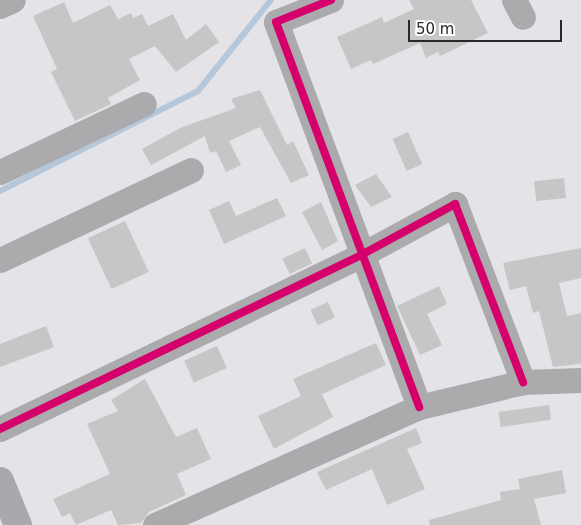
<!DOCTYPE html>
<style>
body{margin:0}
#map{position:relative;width:581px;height:525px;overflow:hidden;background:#e4e4e8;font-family:"DejaVu Sans",sans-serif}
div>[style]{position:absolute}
.stream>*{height:6px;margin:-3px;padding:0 3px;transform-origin:3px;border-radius:3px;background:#b5c7db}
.building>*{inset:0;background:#c6c6c7;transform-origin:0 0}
.street>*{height:25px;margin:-12.5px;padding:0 12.5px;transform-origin:12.5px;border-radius:12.5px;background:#abaaac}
.secondary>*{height:28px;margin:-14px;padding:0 14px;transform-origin:14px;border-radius:14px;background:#aaa8ac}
.cycleway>*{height:8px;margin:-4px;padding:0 4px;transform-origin:4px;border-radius:4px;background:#d6006c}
span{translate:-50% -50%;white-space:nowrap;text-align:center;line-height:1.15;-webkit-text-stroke:4px #fff;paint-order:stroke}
.scale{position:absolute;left:408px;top:20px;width:154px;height:22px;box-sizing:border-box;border:2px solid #28282b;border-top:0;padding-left:6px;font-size:15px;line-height:18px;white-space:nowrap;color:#28282b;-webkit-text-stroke:4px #fff;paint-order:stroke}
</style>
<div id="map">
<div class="stream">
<div style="left:0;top:191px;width:222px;rotate:-26.8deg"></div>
<div style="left:198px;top:91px;width:117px;rotate:-51.3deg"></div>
</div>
<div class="building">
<div style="clip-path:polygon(409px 0,471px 0,488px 33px,440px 56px,438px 52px,426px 58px,420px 43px,373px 64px,371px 60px,351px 69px,337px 37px,382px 17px,384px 23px,414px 9px)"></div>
<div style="clip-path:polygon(64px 2px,73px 23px,110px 5px,118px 19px,131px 13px,133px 18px,142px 14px,148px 26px,173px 14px,186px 40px,206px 24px,219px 42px,176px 72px,155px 46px,129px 59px,140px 80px,108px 98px,111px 104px,75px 121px,51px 72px,57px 69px,33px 16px)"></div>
<div style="clip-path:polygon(260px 90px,287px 145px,293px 141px,309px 175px,291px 183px,260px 127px,229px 141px,241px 165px,226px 172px,216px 151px,210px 153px,205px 136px,151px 165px,142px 149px,180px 128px,236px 108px,231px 99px)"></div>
<div style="left:408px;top:132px;width:35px;height:17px;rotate:66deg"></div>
<div style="clip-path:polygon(376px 174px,392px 197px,371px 207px,355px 185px)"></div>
<div style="left:564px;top:178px;width:20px;height:30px;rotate:84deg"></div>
<div style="clip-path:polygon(277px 198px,286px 216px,224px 244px,209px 210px,229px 201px,236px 216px)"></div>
<div style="clip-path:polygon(321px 202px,338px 241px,322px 250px,302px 212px)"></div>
<div style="left:125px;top:221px;width:56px;height:41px;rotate:65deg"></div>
<div style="left:305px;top:248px;width:17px;height:25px;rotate:65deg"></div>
<div style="clip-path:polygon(581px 248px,581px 278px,559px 283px,567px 316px,581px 313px,581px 364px,553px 367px,539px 311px,533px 313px,526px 286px,510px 290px,503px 263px)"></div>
<div style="clip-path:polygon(439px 286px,447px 304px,427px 314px,442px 345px,420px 355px,397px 306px)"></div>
<div style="left:328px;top:302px;width:17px;height:19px;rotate:66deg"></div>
<div style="clip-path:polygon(46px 326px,54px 347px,0 367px,0 344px)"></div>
<div style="clip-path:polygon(376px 343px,386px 365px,322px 394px,333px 417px,274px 449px,258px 416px,301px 396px,293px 379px)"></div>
<div style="left:217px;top:346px;width:24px;height:36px;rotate:66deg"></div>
<div style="clip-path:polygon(145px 379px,176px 437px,197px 428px,211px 459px,177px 474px,186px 495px,149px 512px,141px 523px,118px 525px,111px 510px,76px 525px,70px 513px,62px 517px,53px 499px,110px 474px,87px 424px,118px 411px,111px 400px)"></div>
<div style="left:549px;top:405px;width:15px;height:51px;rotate:82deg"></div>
<div style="clip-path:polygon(416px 428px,422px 443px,407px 449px,425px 489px,387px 505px,372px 469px,326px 490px,317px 472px)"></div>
<div style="clip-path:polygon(562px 470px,566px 493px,534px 499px,541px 525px,430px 525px,429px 520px,501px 500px,500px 492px,520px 489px,518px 479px)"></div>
</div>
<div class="street">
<div style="left:331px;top:0;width:59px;rotate:158.2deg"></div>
<div style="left:276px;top:22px;width:411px;rotate:69.6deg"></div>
<div style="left:514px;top:0;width:19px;rotate:62deg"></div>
<div style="left:0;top:6px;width:14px;rotate:-25deg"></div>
<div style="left:0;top:172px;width:159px;rotate:-25.3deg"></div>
<div style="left:0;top:260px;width:211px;rotate:-25.2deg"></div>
<div style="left:0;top:429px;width:403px;rotate:-25.7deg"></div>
<div style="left:363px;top:254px;width:105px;rotate:-28.5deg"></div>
<div style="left:455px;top:204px;width:191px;rotate:69.1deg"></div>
<div style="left:155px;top:525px;width:289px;rotate:-24.1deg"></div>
<div style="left:419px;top:407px;width:107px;rotate:-13.5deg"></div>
<div style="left:523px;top:382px;width:58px;rotate:-2deg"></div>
</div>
<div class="secondary">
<div style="left:0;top:481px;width:48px;rotate:67.8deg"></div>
</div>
<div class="cycleway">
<div style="left:331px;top:0;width:59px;rotate:158.2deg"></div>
<div style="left:276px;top:22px;width:411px;rotate:69.6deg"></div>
<div style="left:0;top:429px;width:403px;rotate:-25.7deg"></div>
<div style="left:363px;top:254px;width:105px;rotate:-28.5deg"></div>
<div style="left:455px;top:204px;width:191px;rotate:69.1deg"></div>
</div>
<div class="scale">50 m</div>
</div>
